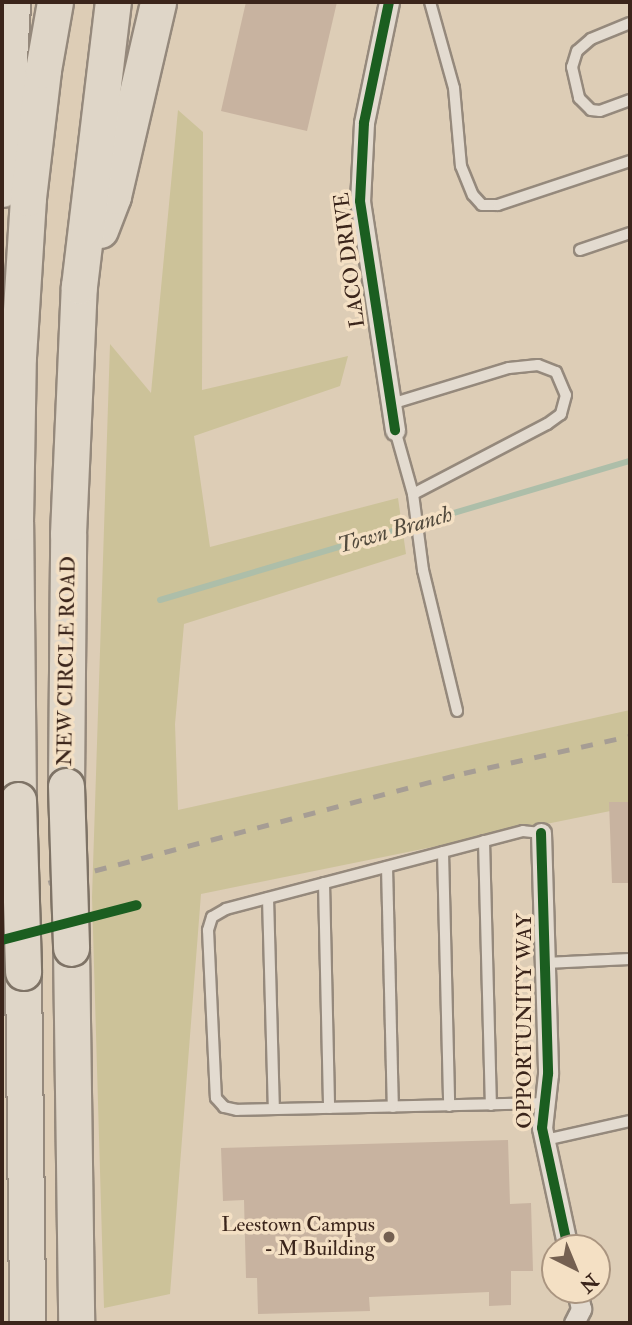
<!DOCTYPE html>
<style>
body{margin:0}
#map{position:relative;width:632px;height:1325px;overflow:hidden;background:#ddcdb6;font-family:"IM FELL Double Pica",serif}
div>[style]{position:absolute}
.green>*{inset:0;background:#ccc299}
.stream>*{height:6px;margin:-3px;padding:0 3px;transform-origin:3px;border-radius:3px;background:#adbea9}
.building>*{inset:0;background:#c8b3a0}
.roads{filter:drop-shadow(2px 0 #95897c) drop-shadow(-2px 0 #95897c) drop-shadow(0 2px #95897c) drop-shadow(0 -2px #95897c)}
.lane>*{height:10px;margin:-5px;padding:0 5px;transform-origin:5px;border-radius:5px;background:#e3dbd0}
.street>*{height:19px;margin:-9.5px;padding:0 9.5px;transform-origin:9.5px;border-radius:9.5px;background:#e3dbd0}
.highway>*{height:35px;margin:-17.5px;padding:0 17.5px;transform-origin:17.5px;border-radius:17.5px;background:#dfd6c8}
.rail>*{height:5px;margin-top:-2.5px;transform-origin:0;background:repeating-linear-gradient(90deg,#a69d94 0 12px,transparent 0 24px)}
.bridges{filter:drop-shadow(2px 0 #7e7366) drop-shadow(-2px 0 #7e7366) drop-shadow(0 2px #7e7366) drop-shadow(0 -2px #7e7366)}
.highway-bridge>*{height:35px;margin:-17.5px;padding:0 17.5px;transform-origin:17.5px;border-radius:17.5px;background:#dfd6c8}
.cycleway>*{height:10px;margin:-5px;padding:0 5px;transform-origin:5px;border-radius:5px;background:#1b5e20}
.dots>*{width:19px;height:19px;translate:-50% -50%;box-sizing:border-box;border:4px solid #f4e0c4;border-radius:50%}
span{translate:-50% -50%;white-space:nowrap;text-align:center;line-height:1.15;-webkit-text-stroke:7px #f4e0c4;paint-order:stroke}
.street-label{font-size:21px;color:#3b251b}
.poi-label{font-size:21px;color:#3b251b}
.right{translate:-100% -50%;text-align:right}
.water-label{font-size:23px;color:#524a3d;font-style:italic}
.frame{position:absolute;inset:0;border:4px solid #3b251b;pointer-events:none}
.north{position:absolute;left:541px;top:1234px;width:70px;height:70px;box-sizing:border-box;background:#f4e0c4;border:2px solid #aa9580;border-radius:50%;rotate:137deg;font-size:19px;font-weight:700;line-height:28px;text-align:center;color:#3b251b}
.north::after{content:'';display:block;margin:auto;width:24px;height:32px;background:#746051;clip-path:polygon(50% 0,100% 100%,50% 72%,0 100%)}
</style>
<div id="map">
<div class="green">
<div style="clip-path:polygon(178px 110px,203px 132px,202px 390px,348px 356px,340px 386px,194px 436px,210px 547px,398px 498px,406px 554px,184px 624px,175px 724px,178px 810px,630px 710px,630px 807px,201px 894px,170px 1294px,104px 1308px,92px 897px,110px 344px,151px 393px)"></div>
</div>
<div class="stream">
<div style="left:160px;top:600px;width:490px;rotate:-16.5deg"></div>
</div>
<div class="building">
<div style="clip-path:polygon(246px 2px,337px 2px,307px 131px,221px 111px)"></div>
<div style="clip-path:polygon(609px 802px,630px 802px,630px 883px,612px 883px)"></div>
<div style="clip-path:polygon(508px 1140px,510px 1204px,531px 1203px,533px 1271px,511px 1271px,511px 1305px,489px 1306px,489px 1292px,369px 1297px,370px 1311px,258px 1314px,257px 1278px,246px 1278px,244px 1200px,223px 1201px,221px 1148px)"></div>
</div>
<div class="roads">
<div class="lane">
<div style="left:430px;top:2px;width:89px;rotate:74.4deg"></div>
<div style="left:454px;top:88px;width:78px;rotate:84.9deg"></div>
<div style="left:461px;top:166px;width:31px;rotate:68deg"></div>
<div style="left:473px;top:195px;width:13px;rotate:48deg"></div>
<div style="left:482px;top:205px;width:16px"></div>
<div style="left:498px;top:205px;width:139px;rotate:-18.4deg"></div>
<div style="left:630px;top:23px;width:42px;rotate:157.7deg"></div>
<div style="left:591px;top:39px;width:18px;rotate:139deg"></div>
<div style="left:577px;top:51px;width:17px;rotate:107deg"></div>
<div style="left:572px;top:67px;width:32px;rotate:77deg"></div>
<div style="left:579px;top:98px;width:17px;rotate:45deg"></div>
<div style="left:591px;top:110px;width:9px;rotate:6deg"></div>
<div style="left:600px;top:111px;width:32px;rotate:-20deg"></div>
<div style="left:580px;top:250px;width:53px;rotate:-18.8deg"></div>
<div style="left:391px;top:404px;width:123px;rotate:-17deg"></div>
<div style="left:509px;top:368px;width:29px;rotate:-6deg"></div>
<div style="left:538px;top:365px;width:19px;rotate:21deg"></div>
<div style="left:556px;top:372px;width:25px;rotate:67deg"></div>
<div style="left:566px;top:395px;width:20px;rotate:105deg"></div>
<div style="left:561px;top:414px;width:17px;rotate:144deg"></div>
<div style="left:547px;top:424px;width:151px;rotate:152.4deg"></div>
<div style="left:413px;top:494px;width:66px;rotate:-105.7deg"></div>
<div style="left:413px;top:494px;width:77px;rotate:82.5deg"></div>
<div style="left:423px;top:570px;width:145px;rotate:76.4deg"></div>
<div style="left:541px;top:833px;width:18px;rotate:-174deg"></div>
<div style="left:523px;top:831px;width:307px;rotate:165.3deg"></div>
<div style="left:226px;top:909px;width:16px;rotate:150deg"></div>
<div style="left:212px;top:917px;width:14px;rotate:107deg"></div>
<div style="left:208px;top:930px;width:168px;rotate:87.3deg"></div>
<div style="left:216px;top:1098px;width:12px;rotate:48deg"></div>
<div style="left:224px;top:1107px;width:13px;rotate:13deg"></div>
<div style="left:237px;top:1110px;width:308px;rotate:-1.3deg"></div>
<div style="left:484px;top:841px;width:264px;rotate:88.5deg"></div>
<div style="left:443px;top:852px;width:254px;rotate:88.6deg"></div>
<div style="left:387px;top:867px;width:240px;rotate:88.6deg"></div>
<div style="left:324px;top:883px;width:225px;rotate:88.7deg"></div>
<div style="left:268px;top:898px;width:211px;rotate:88.4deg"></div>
<div style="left:545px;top:963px;width:85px;rotate:-2.7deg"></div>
<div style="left:545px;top:1140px;width:87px;rotate:-12.6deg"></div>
</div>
<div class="street">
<div style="left:389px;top:2px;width:124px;rotate:101.7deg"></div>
<div style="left:364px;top:123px;width:78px;rotate:92.9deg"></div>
<div style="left:360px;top:201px;width:232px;rotate:81.3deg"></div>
<div style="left:541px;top:833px;width:241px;rotate:88.3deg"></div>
<div style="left:548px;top:1074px;width:54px;rotate:96.3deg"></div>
<div style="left:542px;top:1128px;width:123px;rotate:77.8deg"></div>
<div style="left:574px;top:1323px;width:16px;rotate:-63deg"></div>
<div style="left:581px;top:1309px;width:19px;rotate:-102deg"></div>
</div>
<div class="highway">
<div style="left:2px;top:189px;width:187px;rotate:-86.9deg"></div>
<div style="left:100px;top:230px;width:36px;rotate:-69deg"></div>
<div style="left:113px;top:196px;width:199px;rotate:-76.9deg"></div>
<div style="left:66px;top:786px;width:252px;rotate:-89.5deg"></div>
<div style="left:68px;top:534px;width:248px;rotate:-87.5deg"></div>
<div style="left:79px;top:286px;width:286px;rotate:-83.2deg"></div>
<div style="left:18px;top:800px;width:278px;rotate:-90.6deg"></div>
<div style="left:15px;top:522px;width:165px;rotate:-89deg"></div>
<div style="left:18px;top:357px;width:159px;rotate:-86.4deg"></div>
<div style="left:28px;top:198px;width:129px;rotate:-83.3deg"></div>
<div style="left:43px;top:70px;width:69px;rotate:-80deg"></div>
<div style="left:71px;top:948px;width:375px;rotate:89.2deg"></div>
<div style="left:23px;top:972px;width:351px;rotate:89.3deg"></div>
</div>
</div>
<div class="rail">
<div style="left:2px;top:895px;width:478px;rotate:-14.8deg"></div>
<div style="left:464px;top:773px;width:170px;rotate:-12.6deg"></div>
</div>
<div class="bridges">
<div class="highway-bridge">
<div style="left:66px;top:786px;width:162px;rotate:88.2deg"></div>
<div style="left:18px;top:800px;width:172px;rotate:88.3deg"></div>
</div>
</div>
<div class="cycleway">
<div style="left:389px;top:2px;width:124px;rotate:101.7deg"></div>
<div style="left:364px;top:123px;width:78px;rotate:92.9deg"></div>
<div style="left:360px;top:201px;width:232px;rotate:81.3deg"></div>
<div style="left:541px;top:833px;width:241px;rotate:88.3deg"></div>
<div style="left:548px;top:1074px;width:54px;rotate:96.3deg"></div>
<div style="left:542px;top:1128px;width:123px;rotate:77.8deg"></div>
<div style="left:2px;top:940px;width:139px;rotate:-14.5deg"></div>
</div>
<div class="dots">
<div style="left:389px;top:1237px;background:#746051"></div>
</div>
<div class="street-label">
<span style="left:350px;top:260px;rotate:-97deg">LACO DRIVE</span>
<span style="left:67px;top:661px;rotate:-89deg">NEW CIRCLE ROAD</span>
<span style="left:525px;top:1021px;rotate:-90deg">OPPORTUNITY WAY</span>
</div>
<div class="poi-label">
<span class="right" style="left:375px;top:1237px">Leestown Campus<br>- M Building</span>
</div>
<div class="water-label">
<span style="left:395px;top:530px;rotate:-16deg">Town Branch</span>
</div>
<div class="frame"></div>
<div class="north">N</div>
</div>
